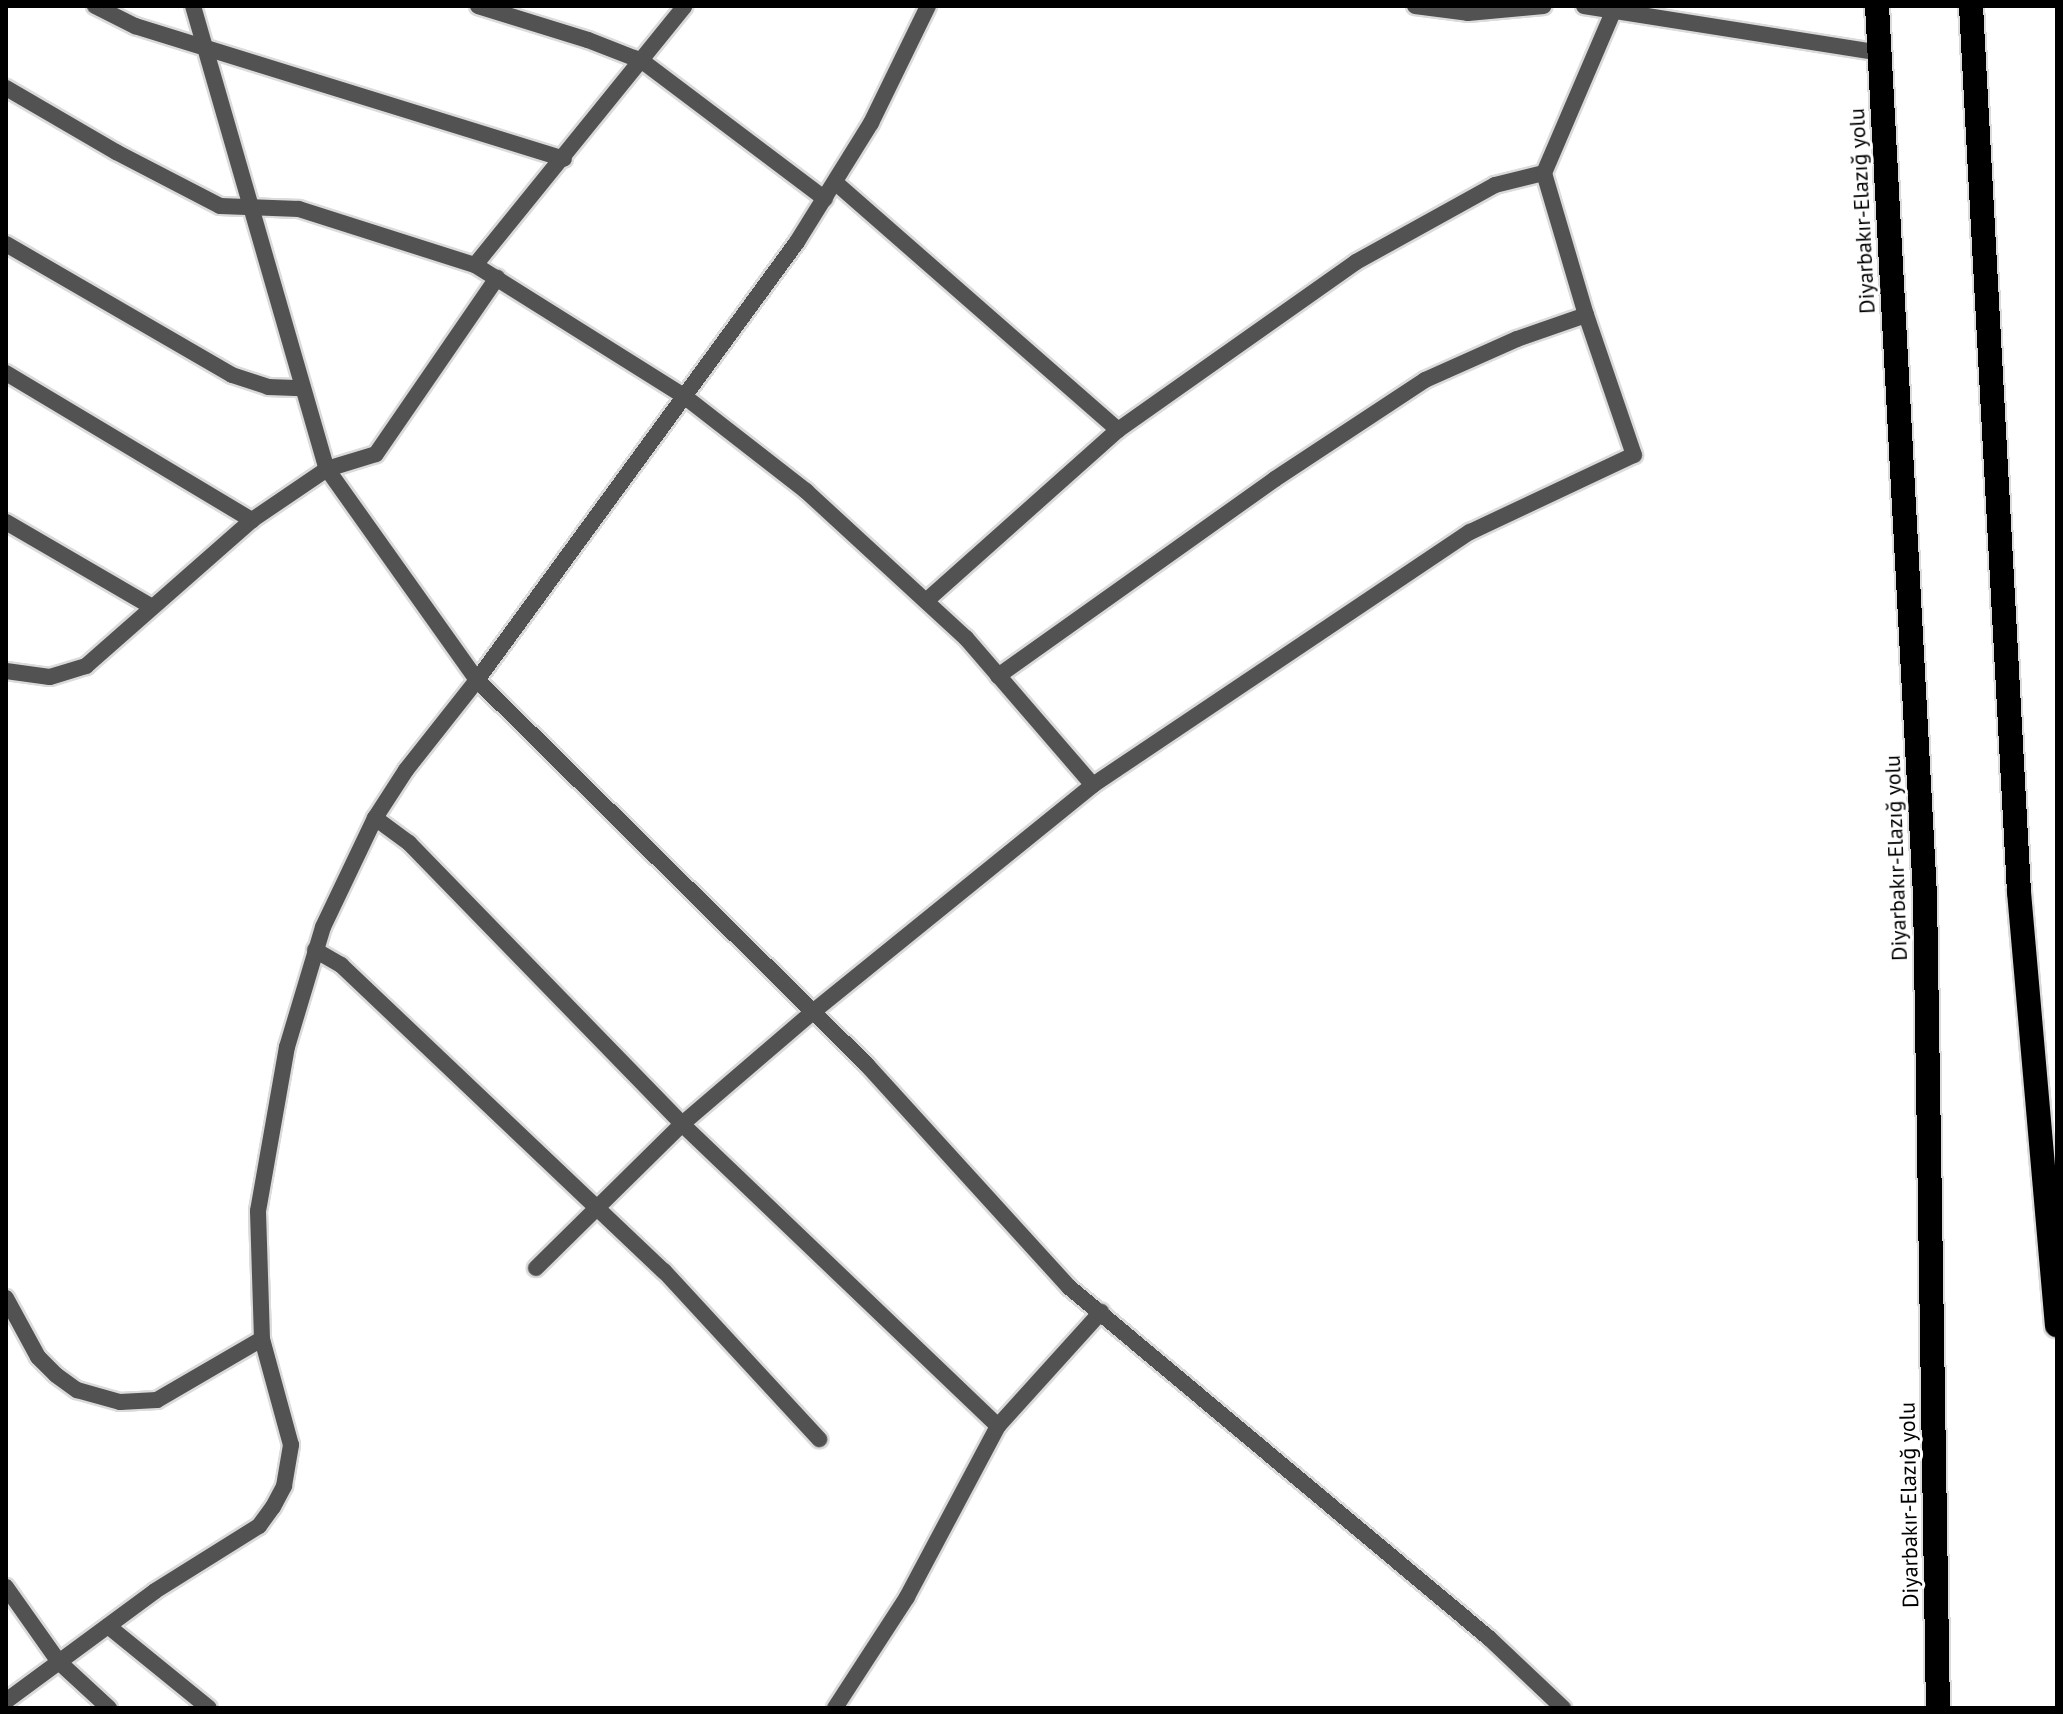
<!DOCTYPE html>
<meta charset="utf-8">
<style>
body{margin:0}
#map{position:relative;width:2063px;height:1714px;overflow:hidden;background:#fff;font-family:"PT Sans",sans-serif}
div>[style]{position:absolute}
.roads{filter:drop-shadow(2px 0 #dbdbdb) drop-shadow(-2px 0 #dbdbdb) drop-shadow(0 2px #dbdbdb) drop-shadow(0 -2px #dbdbdb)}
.lane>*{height:16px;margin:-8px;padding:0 8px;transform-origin:8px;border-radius:8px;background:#525252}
.street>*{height:16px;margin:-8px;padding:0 8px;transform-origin:8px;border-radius:8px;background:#525252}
.highway>*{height:24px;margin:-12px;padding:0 12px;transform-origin:12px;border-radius:12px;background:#000}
span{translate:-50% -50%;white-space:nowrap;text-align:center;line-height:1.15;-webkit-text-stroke:6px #fff;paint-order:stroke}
.street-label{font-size:22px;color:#000}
.frame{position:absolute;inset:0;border:8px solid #000;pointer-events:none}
</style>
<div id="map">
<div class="roads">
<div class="lane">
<div style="left:59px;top:1662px;width:68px;rotate:42.6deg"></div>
</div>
<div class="street">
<div style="left:95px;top:6px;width:45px;rotate:26.6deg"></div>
<div style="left:135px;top:26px;width:449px;rotate:17.2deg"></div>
<div style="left:193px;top:6px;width:482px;rotate:73.9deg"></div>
<div style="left:327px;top:469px;width:259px;rotate:54.6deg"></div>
<div style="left:477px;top:680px;width:548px;rotate:44.63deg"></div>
<div style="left:867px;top:1065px;width:300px;rotate:47.7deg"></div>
<div style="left:1069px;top:1287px;width:547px;rotate:39.89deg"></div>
<div style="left:1489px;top:1638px;width:102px;rotate:43.4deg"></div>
<div style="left:478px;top:6px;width:115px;rotate:17.2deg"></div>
<div style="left:588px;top:40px;width:58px;rotate:21.3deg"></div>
<div style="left:642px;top:61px;width:229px;rotate:37deg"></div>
<div style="left:1415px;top:6px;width:53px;rotate:7.5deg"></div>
<div style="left:1468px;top:13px;width:76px;rotate:-5.3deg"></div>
<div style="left:1584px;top:6px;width:300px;rotate:9deg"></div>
<div style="left:6px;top:88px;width:127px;rotate:30.2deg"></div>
<div style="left:116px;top:152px;width:117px;rotate:27.4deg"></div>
<div style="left:220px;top:206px;width:79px;rotate:2.2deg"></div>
<div style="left:299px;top:209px;width:185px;rotate:17.7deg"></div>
<div style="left:475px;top:265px;width:247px;rotate:32.1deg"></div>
<div style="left:684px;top:396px;width:155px;rotate:37.9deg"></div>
<div style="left:806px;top:491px;width:217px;rotate:42.6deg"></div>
<div style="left:966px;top:638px;width:194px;rotate:49.2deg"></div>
<div style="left:836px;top:183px;width:375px;rotate:41.2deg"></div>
<div style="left:6px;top:244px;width:261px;rotate:30.1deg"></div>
<div style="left:232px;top:375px;width:38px;rotate:18deg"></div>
<div style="left:268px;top:387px;width:34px;rotate:2deg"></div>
<div style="left:475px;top:265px;width:333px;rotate:-51deg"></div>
<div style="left:6px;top:373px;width:287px;rotate:30.9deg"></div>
<div style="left:6px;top:522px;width:169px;rotate:30.2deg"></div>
<div style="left:926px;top:601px;width:257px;rotate:-41.7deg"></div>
<div style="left:1118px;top:430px;width:291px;rotate:-35.2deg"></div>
<div style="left:1356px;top:262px;width:159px;rotate:-29deg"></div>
<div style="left:1495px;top:185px;width:50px;rotate:-13.8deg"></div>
<div style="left:6px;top:671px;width:44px;rotate:7.8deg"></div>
<div style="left:50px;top:677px;width:38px;rotate:-17deg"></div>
<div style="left:86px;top:666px;width:221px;rotate:-41.3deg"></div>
<div style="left:252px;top:520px;width:91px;rotate:-34.2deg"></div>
<div style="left:327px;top:469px;width:51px;rotate:-17deg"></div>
<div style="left:376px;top:454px;width:214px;rotate:-55.5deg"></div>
<div style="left:998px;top:676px;width:340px;rotate:-35.4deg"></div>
<div style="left:1275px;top:479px;width:180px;rotate:-33.4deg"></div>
<div style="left:1425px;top:380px;width:101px;rotate:-24deg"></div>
<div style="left:1517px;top:339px;width:73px;rotate:-19.2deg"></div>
<div style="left:375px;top:818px;width:42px;rotate:36.3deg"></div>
<div style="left:409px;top:843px;width:392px;rotate:45.8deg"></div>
<div style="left:682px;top:1124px;width:437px;rotate:43.7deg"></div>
<div style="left:315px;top:950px;width:30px;rotate:30deg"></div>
<div style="left:341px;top:965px;width:445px;rotate:43.5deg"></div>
<div style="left:664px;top:1271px;width:229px;rotate:47.3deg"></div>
<div style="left:536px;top:1268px;width:205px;rotate:-44.6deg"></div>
<div style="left:682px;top:1124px;width:174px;rotate:-40.6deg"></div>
<div style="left:814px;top:1011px;width:359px;rotate:-39deg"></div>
<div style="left:1093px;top:785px;width:454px;rotate:-33.9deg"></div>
<div style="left:1470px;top:532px;width:181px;rotate:-25.2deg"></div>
<div style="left:1634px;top:455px;width:148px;rotate:-108.9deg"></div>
<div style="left:1586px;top:315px;width:148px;rotate:-106.5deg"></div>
<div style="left:1544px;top:173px;width:177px;rotate:-66.8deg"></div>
<div style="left:6px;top:1298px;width:67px;rotate:61.5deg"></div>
<div style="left:38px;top:1357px;width:25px;rotate:45deg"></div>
<div style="left:56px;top:1375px;width:26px;rotate:36deg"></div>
<div style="left:77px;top:1390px;width:45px;rotate:15.6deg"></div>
<div style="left:120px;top:1402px;width:37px;rotate:-3deg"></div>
<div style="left:157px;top:1400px;width:121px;rotate:-30.2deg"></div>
<div style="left:6px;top:1587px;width:92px;rotate:54.8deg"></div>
<div style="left:108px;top:1626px;width:130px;rotate:39.1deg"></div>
<div style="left:6px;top:1701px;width:185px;rotate:-36.4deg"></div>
<div style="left:155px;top:1591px;width:123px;rotate:-32deg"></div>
<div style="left:259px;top:1526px;width:24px;rotate:-54deg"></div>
<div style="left:273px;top:1507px;width:24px;rotate:-62deg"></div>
<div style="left:284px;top:1486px;width:42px;rotate:-80.3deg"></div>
<div style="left:291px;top:1445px;width:110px;rotate:-105.3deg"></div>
<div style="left:262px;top:1339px;width:128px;rotate:-91.8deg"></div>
<div style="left:258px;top:1211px;width:167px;rotate:-80deg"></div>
<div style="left:287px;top:1047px;width:125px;rotate:-73.3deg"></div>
<div style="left:323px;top:927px;width:121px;rotate:-64.5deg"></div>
<div style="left:375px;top:818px;width:57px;rotate:-57.1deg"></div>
<div style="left:406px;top:770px;width:115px;rotate:-51.7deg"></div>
<div style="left:477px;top:680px;width:542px;rotate:-53.85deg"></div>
<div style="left:797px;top:242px;width:140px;rotate:-58.1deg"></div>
<div style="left:871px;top:123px;width:130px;rotate:-64deg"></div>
<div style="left:835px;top:1708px;width:132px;rotate:-57deg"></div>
<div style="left:907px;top:1597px;width:194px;rotate:-62deg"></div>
<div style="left:998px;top:1426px;width:154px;rotate:-47.9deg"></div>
</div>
<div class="highway">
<div style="left:1877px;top:6px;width:889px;rotate:86.91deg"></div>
<div style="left:1925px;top:894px;width:814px;rotate:89.09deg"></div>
<div style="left:1971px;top:6px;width:887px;rotate:86.9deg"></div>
<div style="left:2019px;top:892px;width:435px;rotate:85deg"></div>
</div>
</div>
<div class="street-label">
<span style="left:1862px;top:211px;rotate:-93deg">Diyarbakır-Elazığ yolu</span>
<span style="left:1896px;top:858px;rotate:-92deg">Diyarbakır-Elazığ yolu</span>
<span style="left:1909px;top:1505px;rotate:-91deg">Diyarbakır-Elazığ yolu</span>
</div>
<div class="frame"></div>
</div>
